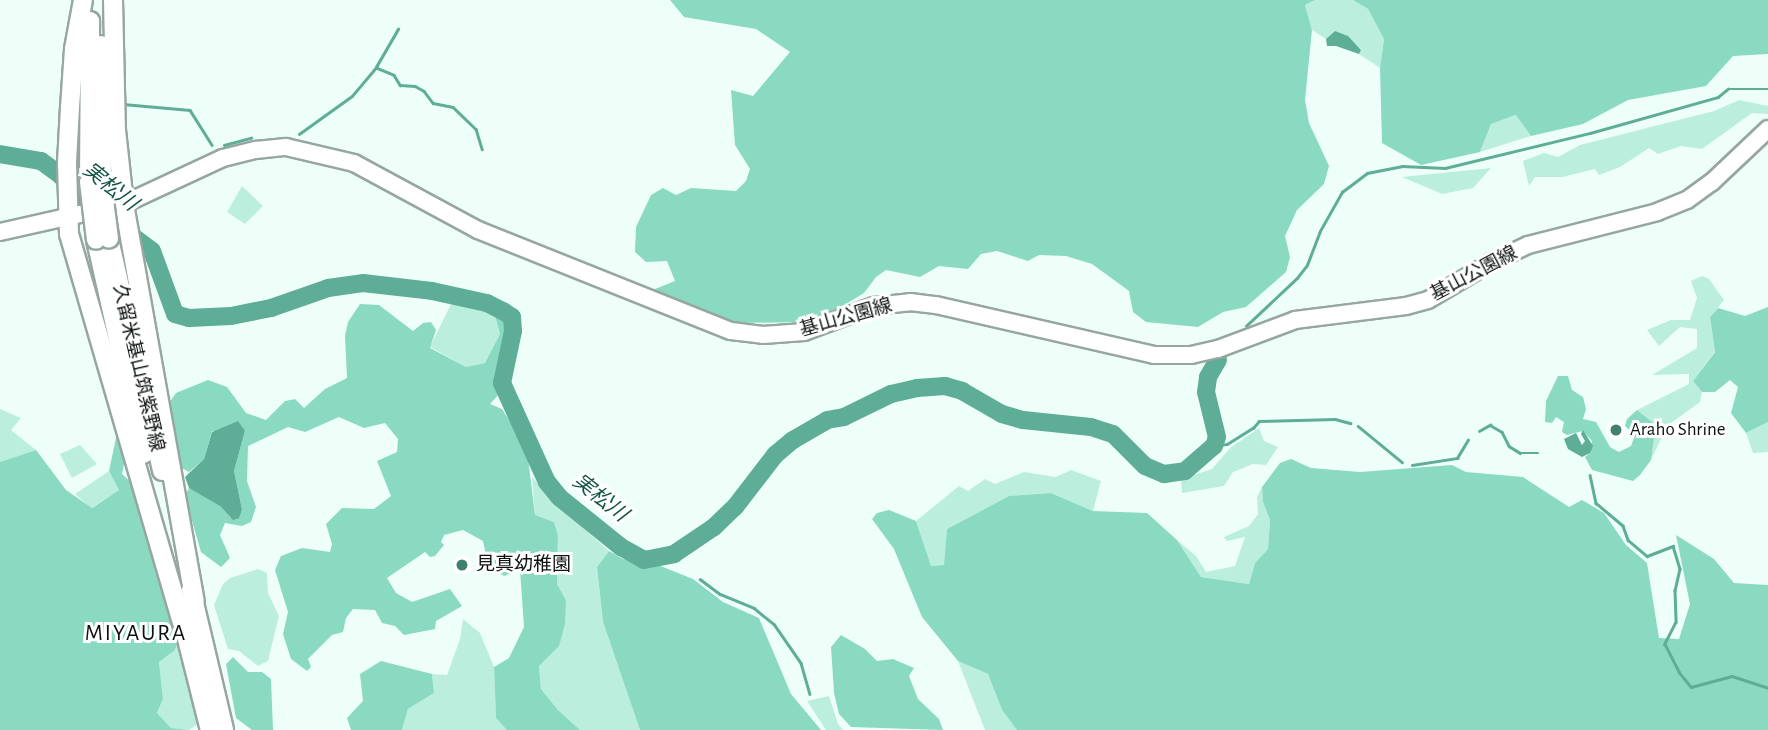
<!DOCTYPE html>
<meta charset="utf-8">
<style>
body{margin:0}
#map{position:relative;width:1768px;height:730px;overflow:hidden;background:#eefff9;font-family:"Alegreya Sans","Noto Sans JP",sans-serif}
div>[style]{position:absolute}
.green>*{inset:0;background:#bceede}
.forest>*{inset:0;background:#8adac2}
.water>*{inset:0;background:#5ead97}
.stream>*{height:2.5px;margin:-1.25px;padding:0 1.25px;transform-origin:1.25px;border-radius:1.25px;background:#5ead97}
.river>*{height:18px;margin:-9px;padding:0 9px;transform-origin:9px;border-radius:9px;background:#5ead97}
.roads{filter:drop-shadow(2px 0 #96a6a0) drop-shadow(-2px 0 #96a6a0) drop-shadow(0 2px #96a6a0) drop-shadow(0 -2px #96a6a0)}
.secondary>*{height:16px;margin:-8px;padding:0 8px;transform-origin:8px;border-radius:8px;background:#fff}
.primary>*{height:18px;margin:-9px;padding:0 9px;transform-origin:9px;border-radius:9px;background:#fff}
.bridges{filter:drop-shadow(2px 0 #96a6a0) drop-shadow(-2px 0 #96a6a0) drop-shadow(0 2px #96a6a0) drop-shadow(0 -2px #96a6a0)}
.primary-bridge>*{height:18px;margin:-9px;padding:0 9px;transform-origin:9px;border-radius:9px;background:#fff}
.dots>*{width:19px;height:19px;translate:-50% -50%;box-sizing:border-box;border:4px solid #fff;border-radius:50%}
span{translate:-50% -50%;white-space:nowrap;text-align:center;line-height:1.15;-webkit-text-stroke:6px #fff;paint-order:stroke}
.street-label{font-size:19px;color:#0d1311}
.poi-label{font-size:19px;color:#0d1311}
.left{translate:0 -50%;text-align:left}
.water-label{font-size:21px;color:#115444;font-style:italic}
.quarter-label{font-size:23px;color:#0d1311;letter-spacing:2px}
</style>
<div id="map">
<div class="green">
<div style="clip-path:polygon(1315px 0,1353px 0,1368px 9px,1384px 39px,1380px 68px,1359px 54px,1361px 49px,1335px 31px,1326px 39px,1312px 30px,1305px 5px)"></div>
<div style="clip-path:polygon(1739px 100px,1768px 106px,1768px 114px,1752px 113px,1702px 149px,1681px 146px,1658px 154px,1649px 148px,1620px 167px,1599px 175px,1595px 169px,1563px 177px,1535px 177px,1529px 186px,1523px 161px,1544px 153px,1558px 157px,1580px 145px,1714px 111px)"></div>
<div style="clip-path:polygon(1517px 115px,1531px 136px,1480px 152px,1491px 124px)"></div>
<div style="clip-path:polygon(1491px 168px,1473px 188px,1442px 194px,1402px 177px)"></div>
<div style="clip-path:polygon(242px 186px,263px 206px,245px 224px,227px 212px)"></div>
<div style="clip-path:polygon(1702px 276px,1709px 279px,1724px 300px,1710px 317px,1715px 351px,1693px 381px,1702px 392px,1700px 402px,1667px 426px,1651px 460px,1656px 425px,1637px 410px,1689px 384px,1689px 374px,1652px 375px,1697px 348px,1697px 329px,1680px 327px,1659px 346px,1647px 330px,1671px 320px,1690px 320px,1697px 298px,1691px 281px)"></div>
<div style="clip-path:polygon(451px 304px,494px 312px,500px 334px,485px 363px,466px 367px,430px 347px)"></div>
<div style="clip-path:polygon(0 409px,21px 418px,11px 430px,36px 450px,0 462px)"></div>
<div style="clip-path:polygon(1768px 422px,1768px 452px,1753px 453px,1746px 433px)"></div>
<div style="clip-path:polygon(1259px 428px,1264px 441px,1278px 447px,1266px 465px,1253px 464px,1233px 472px,1224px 486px,1182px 493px,1181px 479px,1212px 469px,1230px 448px)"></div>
<div style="clip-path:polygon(80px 445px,97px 464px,72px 478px,60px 454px)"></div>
<div style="clip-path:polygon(1071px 470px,1101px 481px,1093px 511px,1051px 493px,1009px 496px,947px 529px,945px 565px,931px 567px,916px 521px,959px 486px,968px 491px,985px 479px,995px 484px,1024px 472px,1056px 477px)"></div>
<div style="clip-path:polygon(109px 471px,119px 490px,91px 508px,75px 494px)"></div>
<div style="clip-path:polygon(532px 477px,554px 502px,609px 551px,597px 567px,603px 622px,640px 730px,580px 730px,558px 710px,541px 689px,539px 666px,559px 645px,566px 600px,557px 584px,558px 535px,554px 522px,535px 515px)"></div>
<div style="clip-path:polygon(1262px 487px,1263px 502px,1270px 520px,1268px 549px,1255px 563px,1249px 584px,1201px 577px,1177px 540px,1196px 556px,1206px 572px,1235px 566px,1245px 537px,1227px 541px,1224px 537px,1249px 526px,1258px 514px,1257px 497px)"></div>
<div style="clip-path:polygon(258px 569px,267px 573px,268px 593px,279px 616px,268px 661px,258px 666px,239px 651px,228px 649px,214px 605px,223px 584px,230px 578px)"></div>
<div style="clip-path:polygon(463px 619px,480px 633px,494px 667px,496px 717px,507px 730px,402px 730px,408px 709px,434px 693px,432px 674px,447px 675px,460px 639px)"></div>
<div style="clip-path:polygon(178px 641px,201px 722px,189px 730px,171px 728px,157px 713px,163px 699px,159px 662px,175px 650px)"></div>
<div style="clip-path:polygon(958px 661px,988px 674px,1002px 710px,1017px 730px,985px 730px)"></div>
<div style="clip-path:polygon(829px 696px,838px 724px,843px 730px,826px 730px,807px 701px)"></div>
</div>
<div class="forest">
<div style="clip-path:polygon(670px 0,1315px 0,1305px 5px,1312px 30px,1305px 100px,1309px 123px,1329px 166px,1324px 184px,1297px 210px,1285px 236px,1290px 257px,1286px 272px,1246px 307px,1223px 312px,1198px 327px,1146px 322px,1133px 312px,1129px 291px,1092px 264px,1066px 256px,1039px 255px,1028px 261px,997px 251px,981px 254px,968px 269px,939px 266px,920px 277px,886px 270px,876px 277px,864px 293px,841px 307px,802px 322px,740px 323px,707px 317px,650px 291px,675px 281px,667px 261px,646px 262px,635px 252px,636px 227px,651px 195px,663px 188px,676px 195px,691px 188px,736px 191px,746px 181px,750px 169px,735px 145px,731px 90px,753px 96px,790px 52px,756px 29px,684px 17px)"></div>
<div style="clip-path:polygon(1353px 0,1768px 0,1768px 54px,1733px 56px,1706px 86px,1628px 100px,1583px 124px,1531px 136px,1516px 115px,1491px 124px,1480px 152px,1421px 165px,1382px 143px,1380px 68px,1384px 39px,1368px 9px)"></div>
<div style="clip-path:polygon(360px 304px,379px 305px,413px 331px,423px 323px,431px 322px,436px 330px,430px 348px,466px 367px,485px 363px,500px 334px,494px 312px,503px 305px,518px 317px,519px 334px,507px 385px,490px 404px,502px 409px,527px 450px,535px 515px,554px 522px,558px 535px,557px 584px,566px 600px,565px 624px,559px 646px,539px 666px,541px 689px,558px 710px,580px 730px,507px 730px,496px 718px,494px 667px,509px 658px,524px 627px,520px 570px,504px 576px,488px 564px,483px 541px,463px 530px,444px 535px,441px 542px,444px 545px,435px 556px,430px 557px,425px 552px,387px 578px,396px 593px,412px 602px,450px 589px,462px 606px,436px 621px,435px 629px,404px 635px,395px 626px,382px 623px,375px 610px,353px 609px,346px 618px,343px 632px,332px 635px,308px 659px,311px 667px,307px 671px,291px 659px,283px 634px,288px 612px,275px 570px,281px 556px,302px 548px,330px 552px,332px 544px,326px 524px,342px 508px,374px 509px,391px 496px,377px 461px,397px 452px,398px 439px,385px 423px,364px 428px,339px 417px,305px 432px,288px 427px,248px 446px,247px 481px,256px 507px,251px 522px,242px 526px,225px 523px,220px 535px,230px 558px,221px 567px,201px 552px,185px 496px,189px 488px,194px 490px,220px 506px,231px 518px,242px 509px,234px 471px,245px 431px,212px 431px,204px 459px,189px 472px,180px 467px,169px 403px,176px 393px,208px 380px,227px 387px,246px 413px,266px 420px,285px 401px,295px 399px,304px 408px,325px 389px,347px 378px,345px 336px,348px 322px)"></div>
<div style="clip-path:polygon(1768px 307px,1768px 422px,1746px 433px,1731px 413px,1738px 387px,1730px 380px,1715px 392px,1702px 392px,1693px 381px,1715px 352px,1710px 317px,1718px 308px,1745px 316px)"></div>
<div style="clip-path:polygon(1558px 376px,1568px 376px,1572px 390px,1583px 397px,1586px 409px,1583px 419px,1596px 422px,1610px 447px,1619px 452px,1631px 446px,1635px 435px,1625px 426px,1627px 419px,1637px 410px,1656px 425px,1651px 460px,1640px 475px,1633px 481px,1592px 470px,1585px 457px,1590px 453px,1592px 441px,1583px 431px,1567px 435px,1562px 432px,1564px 422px,1556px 417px,1552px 423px,1545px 422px,1546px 401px)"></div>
<div style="clip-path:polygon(121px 434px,126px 454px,122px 474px,135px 486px,178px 641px,175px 650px,159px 662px,163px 699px,157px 713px,171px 728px,189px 730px,0 730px,0 462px,36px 450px,66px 490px,92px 508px,119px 490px,109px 471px,116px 438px)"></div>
<div style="clip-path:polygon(1291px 459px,1311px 468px,1360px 472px,1452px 465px,1466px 472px,1523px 477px,1569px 507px,1582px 500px,1604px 513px,1626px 545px,1647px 563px,1659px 638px,1679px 639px,1690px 604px,1676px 535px,1714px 559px,1734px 583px,1768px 585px,1768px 730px,1017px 730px,1002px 710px,988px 674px,958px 661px,922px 617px,894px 549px,872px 519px,877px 513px,889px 510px,916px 521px,931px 566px,944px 565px,947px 529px,1009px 496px,1051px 493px,1093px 511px,1147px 513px,1177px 540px,1201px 577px,1249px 584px,1255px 563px,1268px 549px,1270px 520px,1263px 502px,1262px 487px,1280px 463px)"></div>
<div style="clip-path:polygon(609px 551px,623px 559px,653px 563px,693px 579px,723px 602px,759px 618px,791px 694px,821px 730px,640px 730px,603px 622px,597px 567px)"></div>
<div style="clip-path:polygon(841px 635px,865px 649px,877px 661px,893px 659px,914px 668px,909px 676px,918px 699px,939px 719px,943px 730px,851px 727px,839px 714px,834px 693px,831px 647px)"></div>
<div style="clip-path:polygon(233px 657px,248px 672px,262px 672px,271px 679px,273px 730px,252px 730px,236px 718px,226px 664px)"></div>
<div style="clip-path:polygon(381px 661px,432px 674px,434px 693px,408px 709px,402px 730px,351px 730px,347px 718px,363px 701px,360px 674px)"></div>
</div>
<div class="water">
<div style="clip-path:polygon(1335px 31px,1348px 36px,1361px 50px,1359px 54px,1336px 46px,1327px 46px,1326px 39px)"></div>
<div style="clip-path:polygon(238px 421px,245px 431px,234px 471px,242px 509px,239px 518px,233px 520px,220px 506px,189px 488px,185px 477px,204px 459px,212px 432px)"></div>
<div style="clip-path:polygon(1583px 430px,1593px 446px,1590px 453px,1582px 457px,1568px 449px,1564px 439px,1576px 433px,1582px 445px,1585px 441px,1581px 434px)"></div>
</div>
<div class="stream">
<div style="left:377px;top:68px;width:18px;rotate:22deg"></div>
<div style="left:394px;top:75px;width:12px;rotate:59deg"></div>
<div style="left:400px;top:85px;width:15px;rotate:4deg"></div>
<div style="left:415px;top:86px;width:10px;rotate:29deg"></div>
<div style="left:424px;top:91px;width:15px;rotate:53deg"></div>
<div style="left:433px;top:103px;width:20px;rotate:11deg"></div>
<div style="left:453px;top:107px;width:32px;rotate:44deg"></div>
<div style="left:476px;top:129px;width:21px;rotate:73deg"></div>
<div style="left:123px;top:104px;width:67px;rotate:5.1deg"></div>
<div style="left:190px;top:110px;width:41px;rotate:57.8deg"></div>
<div style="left:299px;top:134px;width:65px;rotate:-35.6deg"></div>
<div style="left:352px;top:96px;width:38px;rotate:-50deg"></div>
<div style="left:376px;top:67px;width:44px;rotate:-59.9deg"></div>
<div style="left:224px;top:145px;width:28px;rotate:-15deg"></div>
<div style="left:1246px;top:326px;width:70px;rotate:-43.3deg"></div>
<div style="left:1297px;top:278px;width:16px;rotate:-52deg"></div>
<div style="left:1307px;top:265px;width:36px;rotate:-69deg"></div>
<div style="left:1320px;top:231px;width:45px;rotate:-60.6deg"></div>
<div style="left:1342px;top:192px;width:31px;rotate:-37deg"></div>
<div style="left:1367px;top:173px;width:36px;rotate:-11deg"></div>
<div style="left:1402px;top:166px;width:43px;rotate:2.7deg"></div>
<div style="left:1445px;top:168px;width:149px;rotate:-13.6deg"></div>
<div style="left:1590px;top:133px;width:133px;rotate:-15.7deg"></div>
<div style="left:1718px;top:97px;width:13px;rotate:-39deg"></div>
<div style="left:1728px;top:89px;width:40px"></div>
<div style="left:1358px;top:426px;width:57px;rotate:39.3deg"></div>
<div style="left:1479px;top:431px;width:13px;rotate:-29deg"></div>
<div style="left:1490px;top:425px;width:14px;rotate:30deg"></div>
<div style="left:1502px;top:432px;width:16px;rotate:63deg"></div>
<div style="left:1509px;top:446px;width:13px;rotate:32deg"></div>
<div style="left:1520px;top:453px;width:18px"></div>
<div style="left:1214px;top:446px;width:13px;rotate:-9deg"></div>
<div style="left:1227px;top:444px;width:31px;rotate:-32deg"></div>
<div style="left:1253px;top:428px;width:9px;rotate:-49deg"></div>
<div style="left:1259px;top:421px;width:76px;rotate:-1.5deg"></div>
<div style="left:1335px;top:419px;width:16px;rotate:15deg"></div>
<div style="left:1412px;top:465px;width:46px;rotate:-8.8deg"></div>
<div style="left:1457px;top:458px;width:21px;rotate:-59deg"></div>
<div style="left:1590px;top:475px;width:29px;rotate:78deg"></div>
<div style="left:1596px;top:503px;width:35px;rotate:40deg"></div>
<div style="left:1623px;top:526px;width:15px;rotate:70deg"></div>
<div style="left:1628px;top:540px;width:25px;rotate:40deg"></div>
<div style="left:1647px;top:556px;width:28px;rotate:-21deg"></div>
<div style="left:1673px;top:546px;width:24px;rotate:73deg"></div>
<div style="left:1680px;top:569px;width:22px;rotate:103deg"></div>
<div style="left:1675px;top:590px;width:32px;rotate:88deg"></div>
<div style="left:1676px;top:622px;width:25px;rotate:117deg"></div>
<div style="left:1665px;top:644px;width:31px;rotate:63deg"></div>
<div style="left:1679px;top:672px;width:19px;rotate:51deg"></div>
<div style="left:1691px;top:687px;width:42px;rotate:-15deg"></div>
<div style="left:1732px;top:676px;width:38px;rotate:18deg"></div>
<div style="left:700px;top:579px;width:25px;rotate:37deg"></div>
<div style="left:720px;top:594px;width:37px;rotate:22deg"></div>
<div style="left:754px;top:608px;width:26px;rotate:39deg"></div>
<div style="left:774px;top:624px;width:47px;rotate:55.3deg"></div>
<div style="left:801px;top:663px;width:32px;rotate:74deg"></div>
</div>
<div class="river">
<div style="left:0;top:154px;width:42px;rotate:9.7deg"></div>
<div style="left:41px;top:161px;width:24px;rotate:36deg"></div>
<div style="left:60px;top:175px;width:33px;rotate:46deg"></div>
<div style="left:83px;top:199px;width:86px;rotate:37deg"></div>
<div style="left:152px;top:251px;width:67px;rotate:69.9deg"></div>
<div style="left:175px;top:314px;width:15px;rotate:16deg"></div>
<div style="left:189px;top:318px;width:42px;rotate:-2.7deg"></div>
<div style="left:231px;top:316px;width:41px;rotate:-11.3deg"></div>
<div style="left:271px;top:308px;width:60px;rotate:-19.3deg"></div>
<div style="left:328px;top:288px;width:35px;rotate:-8deg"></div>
<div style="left:363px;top:283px;width:69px;rotate:6.6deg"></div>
<div style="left:432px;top:291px;width:56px;rotate:12.3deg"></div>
<div style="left:487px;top:303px;width:18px;rotate:27deg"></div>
<div style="left:503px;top:311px;width:11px;rotate:34deg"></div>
<div style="left:512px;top:317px;width:14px;rotate:86deg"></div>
<div style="left:513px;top:331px;width:53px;rotate:101.9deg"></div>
<div style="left:502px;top:383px;width:109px;rotate:65.6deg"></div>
<div style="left:547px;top:482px;width:19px;rotate:51deg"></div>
<div style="left:559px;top:497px;width:80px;rotate:38.9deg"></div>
<div style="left:621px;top:547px;width:26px;rotate:29deg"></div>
<div style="left:644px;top:560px;width:31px;rotate:-11deg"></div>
<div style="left:674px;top:554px;width:48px;rotate:-34deg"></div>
<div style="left:714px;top:527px;width:29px;rotate:-44deg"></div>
<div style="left:735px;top:507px;width:66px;rotate:-52.4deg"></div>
<div style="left:775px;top:455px;width:23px;rotate:-40deg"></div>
<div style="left:793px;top:440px;width:39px;rotate:-30deg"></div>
<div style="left:827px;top:420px;width:17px;rotate:-10deg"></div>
<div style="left:844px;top:417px;width:52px;rotate:-26.1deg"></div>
<div style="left:891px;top:394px;width:27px;rotate:-13deg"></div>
<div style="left:917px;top:388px;width:28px;rotate:-4deg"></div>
<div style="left:945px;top:386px;width:18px;rotate:16deg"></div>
<div style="left:962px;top:391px;width:46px;rotate:29.9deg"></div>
<div style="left:1002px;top:414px;width:22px;rotate:16deg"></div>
<div style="left:1023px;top:420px;width:68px;rotate:5.9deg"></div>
<div style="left:1091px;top:427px;width:23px;rotate:18deg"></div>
<div style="left:1113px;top:434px;width:45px;rotate:45deg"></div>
<div style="left:1145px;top:466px;width:21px;rotate:23deg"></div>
<div style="left:1164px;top:474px;width:21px;rotate:-8deg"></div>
<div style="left:1185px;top:471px;width:38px;rotate:-41deg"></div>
<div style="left:1214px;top:446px;width:9px;rotate:-72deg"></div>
<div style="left:1217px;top:437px;width:46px;rotate:-103.7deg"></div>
<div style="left:1206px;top:392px;width:15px;rotate:-82deg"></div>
<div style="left:1208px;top:377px;width:20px;rotate:-60deg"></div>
</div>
<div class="roads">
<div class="secondary">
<div style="left:0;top:232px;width:127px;rotate:-12.7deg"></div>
<div style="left:124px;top:204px;width:109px;rotate:-24.9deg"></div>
<div style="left:223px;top:158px;width:34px;rotate:-14deg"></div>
<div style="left:256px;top:150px;width:30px;rotate:-6deg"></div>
<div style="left:286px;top:147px;width:70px;rotate:13.2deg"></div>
<div style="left:354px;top:163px;width:141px;rotate:28.4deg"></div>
<div style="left:478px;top:230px;width:272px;rotate:21.8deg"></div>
<div style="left:731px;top:331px;width:32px;rotate:7deg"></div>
<div style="left:763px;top:335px;width:41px;rotate:-4.2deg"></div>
<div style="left:804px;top:332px;width:75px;rotate:-20.4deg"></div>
<div style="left:874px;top:306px;width:36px;rotate:-6deg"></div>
<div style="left:910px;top:302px;width:26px;rotate:7deg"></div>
<div style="left:936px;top:305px;width:224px;rotate:12.9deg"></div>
<div style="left:1154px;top:355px;width:37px"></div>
<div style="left:1191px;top:355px;width:28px;rotate:-13deg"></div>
<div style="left:1218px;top:349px;width:82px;rotate:-20.6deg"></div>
<div style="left:1295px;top:320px;width:112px;rotate:-7.2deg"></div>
<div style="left:1406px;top:306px;width:23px;rotate:-15deg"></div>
<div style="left:1428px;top:300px;width:72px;rotate:-30.8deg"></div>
<div style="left:1490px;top:263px;width:42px;rotate:-25.3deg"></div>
<div style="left:1528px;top:245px;width:133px;rotate:-14.3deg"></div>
<div style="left:1657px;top:212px;width:32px;rotate:-22deg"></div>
<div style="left:1687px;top:200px;width:31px;rotate:-36deg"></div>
<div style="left:1712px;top:182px;width:77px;rotate:-43.4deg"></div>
</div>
<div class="primary">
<div style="left:83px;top:0;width:50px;rotate:100.4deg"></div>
<div style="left:74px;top:49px;width:58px;rotate:93.9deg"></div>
<div style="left:70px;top:107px;width:56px;rotate:93.1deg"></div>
<div style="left:67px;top:163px;width:71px;rotate:88.4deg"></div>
<div style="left:69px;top:234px;width:404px;rotate:73.8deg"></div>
<div style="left:113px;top:0;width:130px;rotate:88.7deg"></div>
<div style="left:116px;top:130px;width:74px;rotate:83.8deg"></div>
<div style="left:124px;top:204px;width:403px;rotate:79.9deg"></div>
<div style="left:101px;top:45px;width:139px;rotate:89.6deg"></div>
<div style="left:89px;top:182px;width:161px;rotate:-89.6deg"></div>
<div style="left:109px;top:239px;width:238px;rotate:77.1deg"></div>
<div style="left:96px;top:240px;width:219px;rotate:77.4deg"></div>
<div style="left:191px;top:590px;width:144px;rotate:76.7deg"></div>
<div style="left:180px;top:611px;width:123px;rotate:75.9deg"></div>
</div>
</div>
<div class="bridges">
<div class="primary-bridge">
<div style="left:89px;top:182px;width:58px;rotate:83.1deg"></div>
<div style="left:102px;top:184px;width:55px;rotate:82.7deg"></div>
</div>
</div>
<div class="dots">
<div style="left:1616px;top:430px;background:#40806e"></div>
<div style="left:462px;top:565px;background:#40806e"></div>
</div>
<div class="street-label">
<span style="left:1474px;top:274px;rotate:-28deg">基山公園線</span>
<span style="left:846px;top:318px;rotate:-16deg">基山公園線</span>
<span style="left:138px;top:368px;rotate:77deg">久留米基山筑紫野線</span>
</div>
<div class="poi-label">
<span class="left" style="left:1630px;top:430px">Araho Shrine</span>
<span class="left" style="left:476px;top:565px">見真幼稚園</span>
</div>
<div class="water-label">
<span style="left:110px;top:187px;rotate:39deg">実松川</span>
<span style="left:600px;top:498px;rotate:38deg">実松川</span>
</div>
<div class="quarter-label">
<span style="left:136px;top:634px">MIYAURA</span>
</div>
</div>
